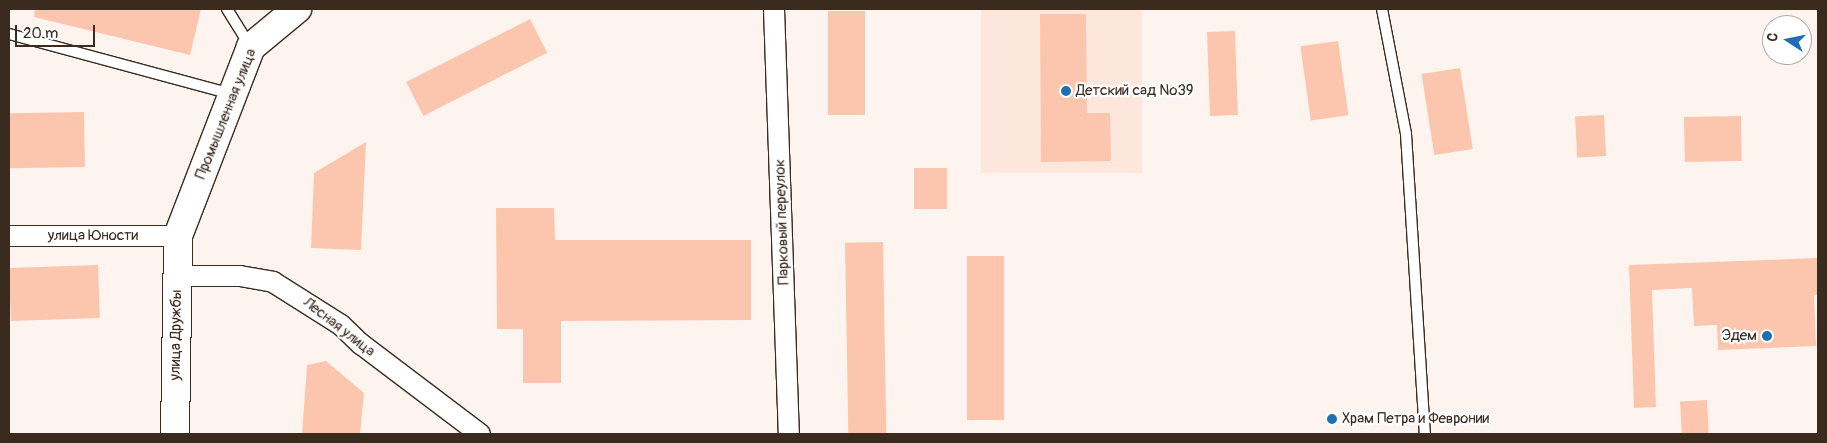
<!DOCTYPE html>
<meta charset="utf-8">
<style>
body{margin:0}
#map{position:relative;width:1827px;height:443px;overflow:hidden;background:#fef4ef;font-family:Pangolin,sans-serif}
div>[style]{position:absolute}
.built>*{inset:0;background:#fde6dc;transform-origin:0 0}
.building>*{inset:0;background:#fcc6ae;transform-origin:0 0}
.roads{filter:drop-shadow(1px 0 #3b2a1e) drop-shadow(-1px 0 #3b2a1e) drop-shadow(0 1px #3b2a1e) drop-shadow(0 -1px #3b2a1e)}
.lane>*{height:10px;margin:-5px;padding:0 5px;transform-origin:5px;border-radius:5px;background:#fff}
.street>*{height:20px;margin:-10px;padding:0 10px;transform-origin:10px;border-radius:10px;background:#fff}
.secondary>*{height:28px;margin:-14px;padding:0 14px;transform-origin:14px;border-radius:14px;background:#fff}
.dots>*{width:14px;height:14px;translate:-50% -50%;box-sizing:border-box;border:2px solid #fff;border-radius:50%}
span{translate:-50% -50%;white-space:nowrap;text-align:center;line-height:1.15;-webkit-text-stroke:4.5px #fff;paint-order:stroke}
.poi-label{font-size:15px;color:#3b2a1e}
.left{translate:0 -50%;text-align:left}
.right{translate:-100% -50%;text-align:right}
.street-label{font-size:15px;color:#3b2a1e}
.frame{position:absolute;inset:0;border:10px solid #3b2a1e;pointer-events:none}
.north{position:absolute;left:1762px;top:15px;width:50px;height:50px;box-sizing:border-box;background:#fff;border:1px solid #b1aaa5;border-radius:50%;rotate:281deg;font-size:14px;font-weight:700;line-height:20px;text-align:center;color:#3b2a1e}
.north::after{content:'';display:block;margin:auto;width:18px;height:22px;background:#1f6fb2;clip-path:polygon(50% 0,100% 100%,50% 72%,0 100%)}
.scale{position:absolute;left:15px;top:25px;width:80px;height:22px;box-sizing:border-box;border:2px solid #3b2a1e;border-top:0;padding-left:6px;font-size:15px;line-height:18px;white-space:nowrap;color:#3b2a1e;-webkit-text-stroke:4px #fff;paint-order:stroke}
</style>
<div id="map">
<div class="built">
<div style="left:981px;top:9px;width:161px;height:164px"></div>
</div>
<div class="building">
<div style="clip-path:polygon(35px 9px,201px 9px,190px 55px,34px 17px)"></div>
<div style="left:828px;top:11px;width:37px;height:104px"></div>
<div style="clip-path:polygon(1040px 14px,1086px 14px,1087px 113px,1110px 113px,1111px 161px,1041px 162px)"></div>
<div style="left:530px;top:19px;width:38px;height:139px;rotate:63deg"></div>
<div style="left:1235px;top:31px;width:84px;height:28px;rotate:88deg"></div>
<div style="left:1338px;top:41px;width:75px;height:38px;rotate:82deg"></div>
<div style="left:1460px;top:68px;width:82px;height:39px;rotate:81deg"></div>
<div style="left:84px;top:112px;width:55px;height:75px;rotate:89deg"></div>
<div style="left:1604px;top:115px;width:41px;height:29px;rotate:87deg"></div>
<div style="left:1741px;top:116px;width:45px;height:57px;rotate:89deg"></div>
<div style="clip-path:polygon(366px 142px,361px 250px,311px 248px,314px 173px)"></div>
<div style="left:914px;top:168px;width:33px;height:41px"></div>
<div style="clip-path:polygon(496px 208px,554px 208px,555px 240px,751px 240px,751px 320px,561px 321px,561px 383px,523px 383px,523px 329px,497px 329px)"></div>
<div style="left:883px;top:242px;width:192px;height:38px;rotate:89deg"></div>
<div style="left:967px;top:256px;width:37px;height:164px"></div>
<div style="clip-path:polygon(1818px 258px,1818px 295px,1814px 295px,1816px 346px,1718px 350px,1717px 325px,1694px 326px,1692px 288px,1652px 290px,1656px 407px,1634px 408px,1629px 265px)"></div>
<div style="left:98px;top:265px;width:53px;height:89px;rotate:88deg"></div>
<div style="clip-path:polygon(326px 361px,364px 393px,360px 434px,302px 434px,307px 365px)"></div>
<div style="left:1707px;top:400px;width:34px;height:27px;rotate:87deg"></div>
</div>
<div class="roads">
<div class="lane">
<div style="left:227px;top:9px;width:44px;rotate:58.1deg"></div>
<div style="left:1382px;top:9px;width:127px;rotate:79.1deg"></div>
<div style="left:1406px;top:134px;width:301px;rotate:86.4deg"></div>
<div style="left:9px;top:34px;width:231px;rotate:15.1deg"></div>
</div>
<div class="street">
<div style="left:774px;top:9px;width:425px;rotate:88deg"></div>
<div style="left:9px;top:236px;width:169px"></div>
<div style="left:177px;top:276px;width:63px"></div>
<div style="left:240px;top:276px;width:34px;rotate:10deg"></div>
<div style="left:273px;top:282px;width:80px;rotate:32.3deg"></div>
<div style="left:341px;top:325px;width:28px;rotate:44deg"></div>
<div style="left:361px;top:344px;width:149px;rotate:37.1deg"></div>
</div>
<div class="secondary">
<div style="left:175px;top:434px;width:198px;rotate:-89.1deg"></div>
<div style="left:178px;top:236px;width:203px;rotate:-68.9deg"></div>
<div style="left:251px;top:47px;width:60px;rotate:-39.6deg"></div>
</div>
</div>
<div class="dots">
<div style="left:1066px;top:91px;background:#1f6fb2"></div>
<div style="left:1767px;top:336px;background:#1f6fb2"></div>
<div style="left:1332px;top:419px;background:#1f6fb2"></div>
</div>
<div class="poi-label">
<span class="left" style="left:1076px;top:91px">Детский сад №39</span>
<span class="right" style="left:1757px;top:336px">Эдем</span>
<span class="left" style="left:1342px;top:419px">Храм Петра и Февронии</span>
</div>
<div class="street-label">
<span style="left:226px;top:114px;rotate:-68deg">Промышленная улица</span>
<span style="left:782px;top:222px;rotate:-92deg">Парковый переулок</span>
<span style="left:93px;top:236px">улица Юности</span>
<span style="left:339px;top:327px;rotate:38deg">Лесная улица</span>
<span style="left:176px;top:335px;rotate:-89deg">улица Дружбы</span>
</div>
<div class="frame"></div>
<div class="north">С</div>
<div class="scale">20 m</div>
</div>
